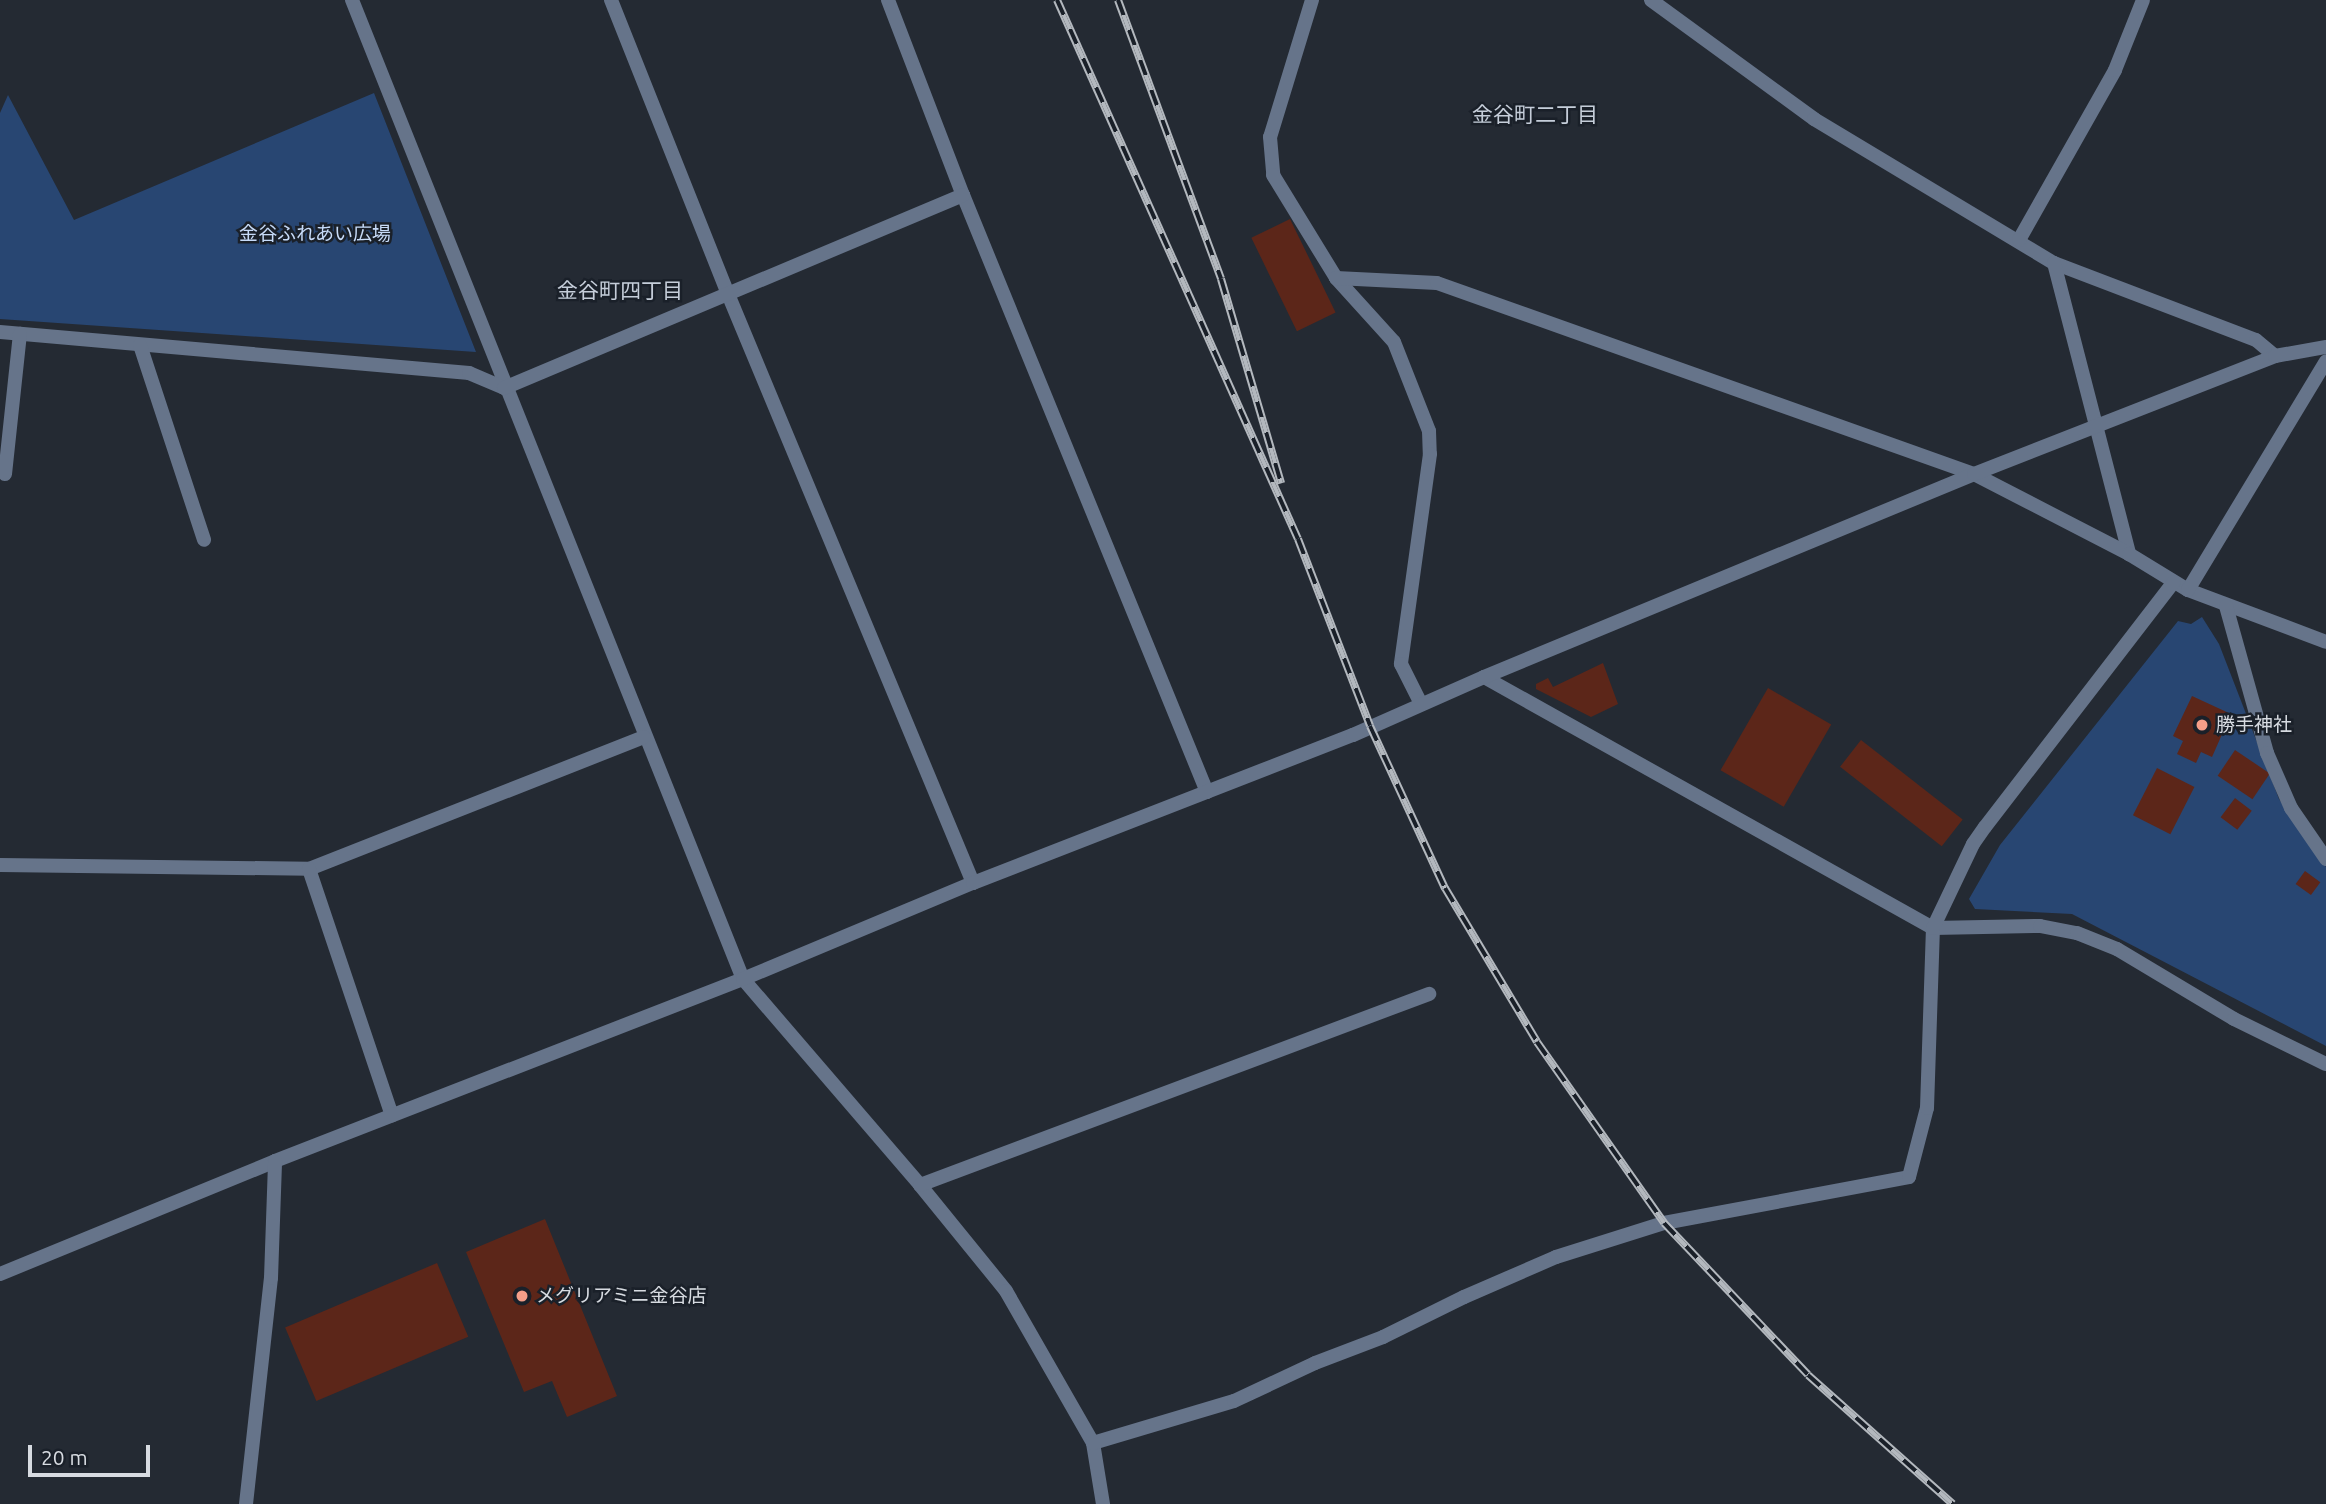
<!DOCTYPE html>
<meta charset="utf-8">
<style>
body{margin:0}
#map{position:relative;width:2326px;height:1504px;overflow:hidden;background:#242a33;font-family:Ubuntu,"Noto Sans JP",sans-serif}
div>[style]{position:absolute}
.green>*{inset:0;background:#284672}
.building>*{inset:0;background:#5c2619;transform-origin:0 0}
.minor>*{height:14px;margin:-7px;padding:0 7px;transform-origin:7px;border-radius:7px;background:#66748a}
.rail>*{height:8px;margin-top:-4px;transform-origin:0;background:repeating-linear-gradient(90deg,#1a2029 0 16px,#b3b8be 0 32px);box-sizing:border-box;border-block:2px solid #b3b8be}
.dots>*{width:19px;height:19px;translate:-50% -50%;box-sizing:border-box;border:4px solid #1a2029;border-radius:50%}
span{translate:-50% -50%;white-space:nowrap;text-align:center;line-height:1.15;-webkit-text-stroke:5px #1a2029;paint-order:stroke}
.park-label{font-size:19px;color:#c7dbf8}
.poi-label{font-size:19px;color:#d7dbe1}
.left{translate:0 -50%;text-align:left}
.neighbourhood-label{font-size:21px;color:#c5cdd9}
.scale{position:absolute;left:28px;top:1445px;width:122px;height:32px;box-sizing:border-box;border:4px solid #d7dbe1;border-top:0;padding-left:9px;font-size:21px;line-height:24px;white-space:nowrap;color:#d7dbe1;-webkit-text-stroke:5px #1a2029;paint-order:stroke}
</style>
<div id="map">
<div class="green">
<div style="clip-path:polygon(374px 93px,476px 352px,0 319px,0 113px,8px 95px,74px 220px)"></div>
<div style="clip-path:polygon(2202px 617px,2219px 644px,2279px 799px,2326px 867px,2326px 1046px,2072px 914px,1975px 909px,1969px 899px,2000px 845px,2178px 621px,2191px 624px)"></div>
</div>
<div class="building">
<div style="left:1290px;top:219px;width:104px;height:43px;rotate:64deg"></div>
<div style="clip-path:polygon(1603px 663px,1618px 704px,1591px 717px,1536px 689px,1536px 684px,1548px 678px,1553px 687px)"></div>
<div style="left:1768px;top:688px;width:73px;height:95px;rotate:30deg"></div>
<div style="clip-path:polygon(2192px 696px,2231px 714px,2212px 757px,2201px 752px,2196px 763px,2177px 754px,2183px 741px,2173px 736px)"></div>
<div style="left:1861px;top:740px;width:129px;height:34px;rotate:38deg"></div>
<div style="left:2235px;top:750px;width:42px;height:31px;rotate:34deg"></div>
<div style="left:2157px;top:768px;width:42px;height:53px;rotate:27deg"></div>
<div style="left:2235px;top:798px;width:21px;height:24px;rotate:37deg"></div>
<div style="left:2305px;top:871px;width:19px;height:16px;rotate:36deg"></div>
<div style="clip-path:polygon(545px 1219px,617px 1396px,567px 1417px,552px 1381px,524px 1392px,466px 1252px)"></div>
<div style="left:437px;top:1263px;width:80px;height:165px;rotate:67deg"></div>
</div>
<div class="minor">
<div style="left:352px;top:0;width:1054px;rotate:68.23deg"></div>
<div style="left:743px;top:979px;width:272px;rotate:49.3deg"></div>
<div style="left:920px;top:1185px;width:136px;rotate:50.9deg"></div>
<div style="left:1006px;top:1291px;width:175px;rotate:60.2deg"></div>
<div style="left:1093px;top:1443px;width:62px;rotate:80.7deg"></div>
<div style="left:611px;top:0;width:316px;rotate:68.3deg"></div>
<div style="left:728px;top:294px;width:638px;rotate:67.41deg"></div>
<div style="left:888px;top:0;width:209px;rotate:69deg"></div>
<div style="left:963px;top:195px;width:645px;rotate:67.77deg"></div>
<div style="left:1312px;top:0;width:143px;rotate:107deg"></div>
<div style="left:1270px;top:137px;width:38px;rotate:85deg"></div>
<div style="left:1273px;top:175px;width:121px;rotate:58.5deg"></div>
<div style="left:1336px;top:278px;width:86px;rotate:47.8deg"></div>
<div style="left:1394px;top:342px;width:96px;rotate:68.5deg"></div>
<div style="left:1429px;top:431px;width:23px;rotate:88deg"></div>
<div style="left:1430px;top:454px;width:212px;rotate:97.9deg"></div>
<div style="left:1401px;top:664px;width:45px;rotate:63.4deg"></div>
<div style="left:1651px;top:0;width:202px;rotate:36.1deg"></div>
<div style="left:1814px;top:119px;width:280px;rotate:31deg"></div>
<div style="left:2054px;top:263px;width:216px;rotate:20.9deg"></div>
<div style="left:2256px;top:340px;width:25px;rotate:40deg"></div>
<div style="left:2019px;top:240px;width:195px;rotate:-60.5deg"></div>
<div style="left:2115px;top:70px;width:75px;rotate:-68.2deg"></div>
<div style="left:2054px;top:263px;width:301px;rotate:75.5deg"></div>
<div style="left:1336px;top:278px;width:101px;rotate:2.8deg"></div>
<div style="left:1437px;top:283px;width:570px;rotate:19.58deg"></div>
<div style="left:1974px;top:474px;width:174px;rotate:27.3deg"></div>
<div style="left:2129px;top:554px;width:69px;rotate:31.4deg"></div>
<div style="left:2188px;top:590px;width:147px;rotate:20.6deg"></div>
<div style="left:0;top:332px;width:471px;rotate:5deg"></div>
<div style="left:469px;top:373px;width:38px;rotate:23deg"></div>
<div style="left:504px;top:388px;width:498px;rotate:-22.8deg"></div>
<div style="left:140px;top:345px;width:205px;rotate:71.8deg"></div>
<div style="left:5px;top:474px;width:141px;rotate:-83.9deg"></div>
<div style="left:2188px;top:590px;width:267px;rotate:-58.9deg"></div>
<div style="left:2226px;top:606px;width:153px;rotate:74.4deg"></div>
<div style="left:2267px;top:753px;width:60px;rotate:66.4deg"></div>
<div style="left:2291px;top:808px;width:62px;rotate:55.5deg"></div>
<div style="left:1484px;top:677px;width:514px;rotate:29.21deg"></div>
<div style="left:1933px;top:928px;width:107px;rotate:-1.1deg"></div>
<div style="left:2040px;top:926px;width:38px;rotate:11deg"></div>
<div style="left:2077px;top:933px;width:43px;rotate:21.8deg"></div>
<div style="left:2117px;top:949px;width:136px;rotate:30.9deg"></div>
<div style="left:2234px;top:1019px;width:102px;rotate:26.1deg"></div>
<div style="left:0;top:865px;width:309px;rotate:0.7deg"></div>
<div style="left:309px;top:869px;width:360px;rotate:-21.5deg"></div>
<div style="left:309px;top:869px;width:260px;rotate:71.4deg"></div>
<div style="left:920px;top:1185px;width:544px;rotate:-20.57deg"></div>
<div style="left:0;top:1274px;width:297px;rotate:-22.3deg"></div>
<div style="left:275px;top:1161px;width:502px;rotate:-21.25deg"></div>
<div style="left:743px;top:979px;width:249px;rotate:-22.7deg"></div>
<div style="left:973px;top:883px;width:408px;rotate:-21.3deg"></div>
<div style="left:1353px;top:735px;width:143px;rotate:-23.9deg"></div>
<div style="left:1484px;top:677px;width:530px;rotate:-22.5deg"></div>
<div style="left:1974px;top:474px;width:323px;rotate:-21.4deg"></div>
<div style="left:2275px;top:356px;width:52px;rotate:-10deg"></div>
<div style="left:1093px;top:1443px;width:147px;rotate:-16.6deg"></div>
<div style="left:1234px;top:1401px;width:89px;rotate:-25.1deg"></div>
<div style="left:1315px;top:1363px;width:73px;rotate:-20.9deg"></div>
<div style="left:1383px;top:1337px;width:90px;rotate:-26.3deg"></div>
<div style="left:1464px;top:1297px;width:100px;rotate:-23.5deg"></div>
<div style="left:1556px;top:1257px;width:113px;rotate:-17.5deg"></div>
<div style="left:1664px;top:1223px;width:249px;rotate:-10.6deg"></div>
<div style="left:1909px;top:1177px;width:71px;rotate:-75.4deg"></div>
<div style="left:1927px;top:1108px;width:180px;rotate:-88.1deg"></div>
<div style="left:1933px;top:928px;width:93px;rotate:-64.5deg"></div>
<div style="left:1973px;top:844px;width:21px;rotate:-55deg"></div>
<div style="left:1985px;top:827px;width:309px;rotate:-52.4deg"></div>
<div style="left:246px;top:1504px;width:227px;rotate:-83.7deg"></div>
<div style="left:271px;top:1278px;width:117px;rotate:-88deg"></div>
</div>
<div class="rail">
<div style="left:1057px;top:0;width:590px;rotate:65.91deg"></div>
<div style="left:1298px;top:539px;width:200px;rotate:68.9deg"></div>
<div style="left:1370px;top:726px;width:179px;rotate:65.2deg"></div>
<div style="left:1445px;top:888px;width:179px;rotate:59.1deg"></div>
<div style="left:1537px;top:1042px;width:221px;rotate:54.9deg"></div>
<div style="left:1664px;top:1223px;width:209px;rotate:46.5deg"></div>
<div style="left:1808px;top:1375px;width:194px;rotate:41.7deg"></div>
<div style="left:1118px;top:0;width:297px;rotate:69.7deg"></div>
<div style="left:1221px;top:279px;width:213px;rotate:73.6deg"></div>
</div>
<div class="dots">
<div style="left:2202px;top:725px;background:#f49e88"></div>
<div style="left:522px;top:1296px;background:#f49e88"></div>
</div>
<div class="park-label">
<span style="left:315px;top:234px">金谷ふれあい広場</span>
</div>
<div class="poi-label">
<span class="left" style="left:2216px;top:725px">勝手神社</span>
<span class="left" style="left:536px;top:1296px">メグリアミニ金谷店</span>
</div>
<div class="neighbourhood-label">
<span style="left:1535px;top:114px">金谷町二丁目</span>
<span style="left:620px;top:290px">金谷町四丁目</span>
</div>
<div class="scale">20 m</div>
</div>
